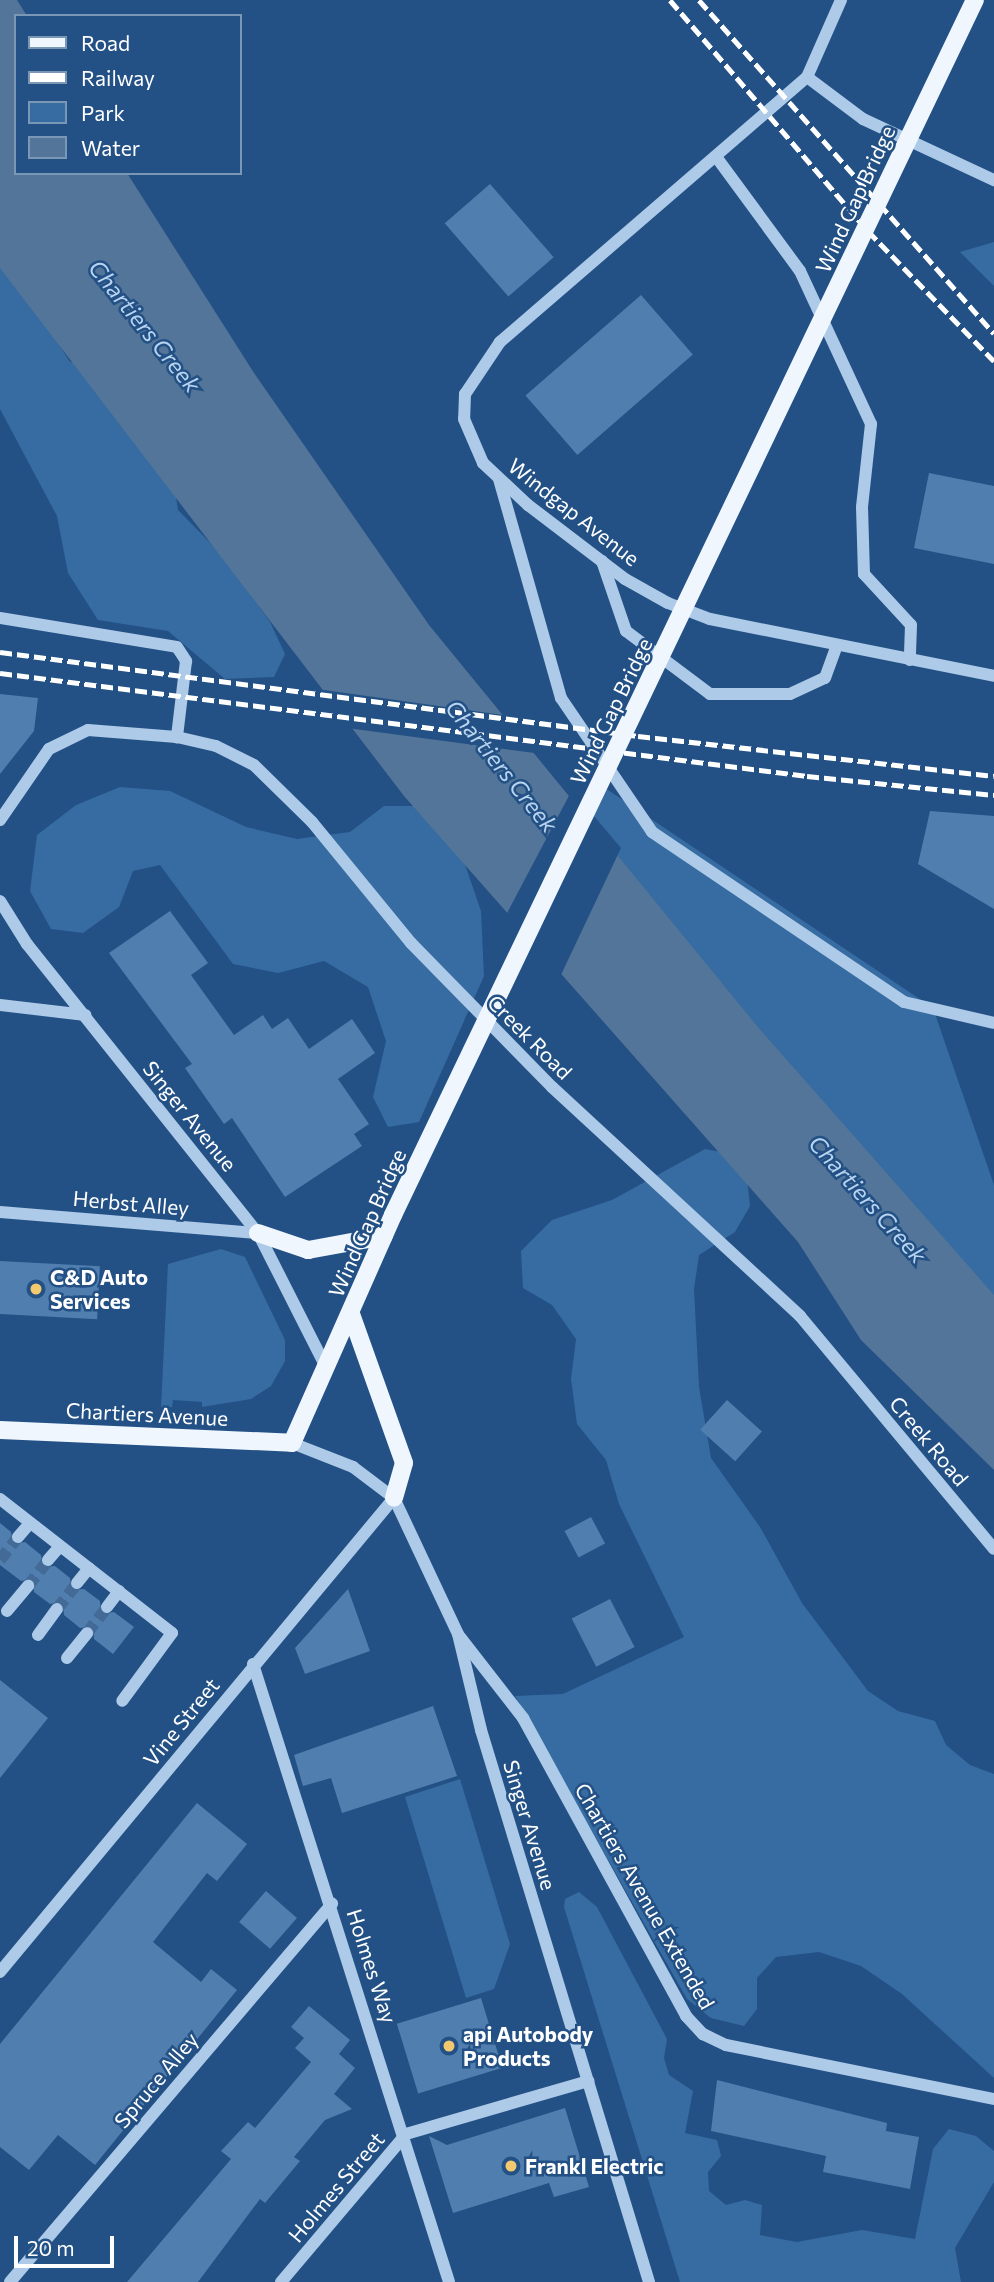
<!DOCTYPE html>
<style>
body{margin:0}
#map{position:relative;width:994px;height:2282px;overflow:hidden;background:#235185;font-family:Commissioner,sans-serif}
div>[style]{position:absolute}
.green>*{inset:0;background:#376ca2}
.water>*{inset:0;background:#537599}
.pier>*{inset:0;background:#235185}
.building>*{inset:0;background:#507eaf;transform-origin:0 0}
.minor-tunnel>*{height:12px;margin-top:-6px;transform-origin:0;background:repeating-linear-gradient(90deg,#446b97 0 12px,transparent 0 18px)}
.minor>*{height:12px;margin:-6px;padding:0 6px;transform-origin:6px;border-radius:6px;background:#adcae8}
.major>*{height:18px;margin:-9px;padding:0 9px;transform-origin:9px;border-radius:9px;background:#eff6fe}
.rail>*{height:5px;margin-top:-2.5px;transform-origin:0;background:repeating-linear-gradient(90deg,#fff 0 12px,transparent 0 17px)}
.major-bridge>*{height:18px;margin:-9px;padding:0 9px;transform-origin:9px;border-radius:9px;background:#eff6fe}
.dots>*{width:19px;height:19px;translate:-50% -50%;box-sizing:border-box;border:4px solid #235185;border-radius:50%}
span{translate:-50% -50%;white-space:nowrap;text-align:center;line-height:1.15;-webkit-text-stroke:5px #235185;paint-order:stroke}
.street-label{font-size:21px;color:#fff}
.poi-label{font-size:21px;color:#fff;font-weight:700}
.left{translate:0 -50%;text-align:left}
.water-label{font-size:23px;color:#b8d4f0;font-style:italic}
.legend{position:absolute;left:14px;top:14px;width:228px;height:161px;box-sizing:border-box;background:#235185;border:2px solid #7b97b6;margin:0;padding:9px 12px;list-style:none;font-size:21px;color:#fff}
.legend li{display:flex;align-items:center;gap:14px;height:35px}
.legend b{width:35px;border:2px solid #7b97b6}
.scale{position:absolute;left:14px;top:2236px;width:100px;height:32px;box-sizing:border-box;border:4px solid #fff;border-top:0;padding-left:9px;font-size:21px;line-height:24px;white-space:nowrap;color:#fff;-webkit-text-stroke:5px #235185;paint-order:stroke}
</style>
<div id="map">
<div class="green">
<div style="clip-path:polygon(994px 242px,994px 286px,960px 252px)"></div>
<div style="clip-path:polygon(0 251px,70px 362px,106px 364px,171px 465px,178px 510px,222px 555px,270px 622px,285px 654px,274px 677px,225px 679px,168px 631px,98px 620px,68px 573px,57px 516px,0 409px)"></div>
<div style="clip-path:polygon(120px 787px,170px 791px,246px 827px,297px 839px,350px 832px,384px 806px,427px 806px,451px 824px,481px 911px,484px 976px,419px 1122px,388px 1127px,373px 1097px,386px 1041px,368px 987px,324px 961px,278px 973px,233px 964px,160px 865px,133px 871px,119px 907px,83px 933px,51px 929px,30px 891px,37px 835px,76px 805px)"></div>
<div style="clip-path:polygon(605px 788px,933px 1008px,994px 1185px,994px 1387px,565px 842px)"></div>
<div style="clip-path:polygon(705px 1149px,726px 1153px,746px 1169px,750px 1206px,735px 1232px,699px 1255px,694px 1289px,699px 1387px,711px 1458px,760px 1527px,802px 1603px,868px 1691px,898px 1711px,935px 1721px,946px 1745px,970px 1765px,994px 1774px,994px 2078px,902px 1994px,861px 1966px,819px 1952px,776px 1957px,757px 1978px,757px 2009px,744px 2026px,711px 2018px,687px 1999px,515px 1696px,563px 1694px,684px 1637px,619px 1504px,606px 1460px,577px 1424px,571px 1379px,576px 1339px,552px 1305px,523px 1288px,521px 1251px,552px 1220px,612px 1200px)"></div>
<div style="clip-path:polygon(221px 1249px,245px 1257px,285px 1340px,285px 1361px,271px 1386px,251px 1399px,202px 1407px,202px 1402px,173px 1400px,172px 1407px,161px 1407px,168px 1264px)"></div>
<div style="clip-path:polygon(460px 1779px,510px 1944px,494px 1989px,466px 1998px,405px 1797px)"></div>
<div style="clip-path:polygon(579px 1892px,597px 1907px,667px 2039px,664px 2058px,669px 2075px,693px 2091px,685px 2133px,717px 2140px,721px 2156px,708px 2172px,709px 2191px,726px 2205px,745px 2200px,762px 2205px,760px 2235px,797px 2242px,862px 2230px,915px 2239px,933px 2149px,949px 2129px,976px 2136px,994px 2151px,994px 2182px,955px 2248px,961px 2282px,680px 2282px,564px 1907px,565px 1899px)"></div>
</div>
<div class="water">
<div style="clip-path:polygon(0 0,17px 0,27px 16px,16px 16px,16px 173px,127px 173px,254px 373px,429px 625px,757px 1026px,994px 1295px,994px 1470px,861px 1340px,798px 1242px,404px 796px,0 268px)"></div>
</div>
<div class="pier">
<div style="clip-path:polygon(317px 689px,510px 716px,542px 754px,347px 728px)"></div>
<div style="clip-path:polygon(572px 790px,621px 848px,559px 979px,505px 917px)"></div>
</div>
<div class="building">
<div style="left:490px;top:184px;width:97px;height:60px;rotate:49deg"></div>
<div style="left:641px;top:295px;width:79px;height:153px;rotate:49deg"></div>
<div style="clip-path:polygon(929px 473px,994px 486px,994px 564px,914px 548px)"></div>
<div style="clip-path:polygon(0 694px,38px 698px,34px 731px,0 774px)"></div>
<div style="clip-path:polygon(930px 811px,994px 816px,994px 909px,918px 864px)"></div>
<div style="clip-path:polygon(170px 911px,208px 963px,191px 975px,234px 1035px,263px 1015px,272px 1029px,288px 1018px,309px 1049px,352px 1019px,375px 1053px,338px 1079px,369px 1124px,354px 1134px,362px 1146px,285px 1197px,232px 1118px,224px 1124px,185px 1068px,192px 1064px,109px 953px)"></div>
<div style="left:0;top:1261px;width:100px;height:53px;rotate:3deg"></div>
<div style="left:727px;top:1400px;width:47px;height:40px;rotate:42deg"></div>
<div style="left:591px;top:1517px;width:30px;height:30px;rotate:62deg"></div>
<div style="clip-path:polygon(0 1523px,11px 1532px,13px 1544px,25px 1542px,41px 1555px,43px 1567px,55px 1566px,70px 1578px,72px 1590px,84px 1589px,100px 1601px,101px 1614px,114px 1612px,134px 1627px,113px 1654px,94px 1639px,93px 1627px,80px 1628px,64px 1615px,63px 1602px,50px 1604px,34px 1592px,33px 1579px,21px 1581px,0 1565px)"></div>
<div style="clip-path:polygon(348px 1589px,370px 1651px,305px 1674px,295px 1648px)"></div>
<div style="left:610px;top:1599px;width:54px;height:43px;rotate:63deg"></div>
<div style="clip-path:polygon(0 1680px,48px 1718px,0 1778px)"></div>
<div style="clip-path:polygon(433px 1706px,457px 1776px,342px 1813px,331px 1778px,303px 1786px,294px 1755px)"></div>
<div style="clip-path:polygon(197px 1803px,247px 1844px,217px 1881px,207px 1873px,153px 1942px,201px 1982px,211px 1969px,237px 1990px,95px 2165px,58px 2135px,29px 2170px,0 2147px,0 2044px)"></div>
<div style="left:266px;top:1891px;width:41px;height:41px;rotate:41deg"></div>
<div style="left:481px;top:1998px;width:73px;height:88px;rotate:73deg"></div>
<div style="clip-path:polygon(309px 2006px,350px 2040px,339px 2054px,355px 2068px,334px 2094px,352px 2109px,325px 2120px,294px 2157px,300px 2161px,265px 2203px,260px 2199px,198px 2282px,127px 2282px,231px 2159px,221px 2151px,248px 2122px,255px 2128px,311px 2062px,295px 2048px,304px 2038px,291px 2027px)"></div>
<div style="clip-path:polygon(717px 2080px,887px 2123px,886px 2131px,919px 2137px,910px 2189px,823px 2172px,826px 2156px,711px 2131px)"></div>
<div style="clip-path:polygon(565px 2108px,589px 2187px,554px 2197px,549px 2183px,453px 2213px,429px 2136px,447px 2145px)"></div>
</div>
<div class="minor-tunnel">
<div style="left:0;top:1560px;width:29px;rotate:-52deg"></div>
<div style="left:28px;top:1586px;width:33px;rotate:-52deg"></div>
<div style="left:57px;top:1609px;width:33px;rotate:-52deg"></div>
<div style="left:87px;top:1633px;width:33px;rotate:-52deg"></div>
</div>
<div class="minor">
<div style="left:841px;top:0;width:84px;rotate:113.8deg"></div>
<div style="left:807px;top:77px;width:406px;rotate:139.2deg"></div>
<div style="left:500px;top:342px;width:63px;rotate:123.9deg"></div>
<div style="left:465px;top:394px;width:25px;rotate:92deg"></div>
<div style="left:464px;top:419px;width:48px;rotate:66.6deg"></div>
<div style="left:483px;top:463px;width:62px;rotate:43deg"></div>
<div style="left:528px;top:505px;width:122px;rotate:37.3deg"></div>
<div style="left:625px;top:579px;width:49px;rotate:29.2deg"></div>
<div style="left:668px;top:603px;width:45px;rotate:20.9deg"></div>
<div style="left:710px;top:619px;width:290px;rotate:11.3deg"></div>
<div style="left:807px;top:77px;width:70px;rotate:36.9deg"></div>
<div style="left:863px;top:119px;width:145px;rotate:25deg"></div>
<div style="left:717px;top:158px;width:140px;rotate:53.7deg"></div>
<div style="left:800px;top:271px;width:169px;rotate:65.1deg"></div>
<div style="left:871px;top:424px;width:83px;rotate:96.2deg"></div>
<div style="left:862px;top:507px;width:67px;rotate:88.3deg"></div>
<div style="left:864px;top:574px;width:69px;rotate:47.3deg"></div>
<div style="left:911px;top:625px;width:35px;rotate:92deg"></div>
<div style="left:499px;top:479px;width:228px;rotate:74.2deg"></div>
<div style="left:561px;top:698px;width:162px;rotate:55.8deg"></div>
<div style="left:652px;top:832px;width:304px;rotate:34deg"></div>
<div style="left:904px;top:1002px;width:92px;rotate:13.1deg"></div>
<div style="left:602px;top:561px;width:74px;rotate:71.1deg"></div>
<div style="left:626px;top:631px;width:105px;rotate:36.9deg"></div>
<div style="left:710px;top:694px;width:80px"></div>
<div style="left:790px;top:694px;width:38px;rotate:-25deg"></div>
<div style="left:825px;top:678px;width:35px;rotate:-70deg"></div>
<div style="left:0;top:618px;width:179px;rotate:9.3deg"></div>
<div style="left:177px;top:647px;width:17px;rotate:57deg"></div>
<div style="left:186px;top:661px;width:77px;rotate:96.8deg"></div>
<div style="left:0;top:820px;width:86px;rotate:-55.4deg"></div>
<div style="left:49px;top:749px;width:43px;rotate:-26deg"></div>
<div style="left:88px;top:730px;width:89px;rotate:4.5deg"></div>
<div style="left:177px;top:737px;width:40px;rotate:13deg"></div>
<div style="left:216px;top:746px;width:42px;rotate:26.6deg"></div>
<div style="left:254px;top:765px;width:81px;rotate:44.5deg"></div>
<div style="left:312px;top:822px;width:156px;rotate:50.7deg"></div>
<div style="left:411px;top:943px;width:202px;rotate:45.6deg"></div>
<div style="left:552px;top:1087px;width:338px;rotate:42.7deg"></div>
<div style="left:800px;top:1316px;width:303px;rotate:50.2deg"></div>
<div style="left:0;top:901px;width:51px;rotate:57.9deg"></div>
<div style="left:27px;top:944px;width:370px;rotate:51.4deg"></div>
<div style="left:258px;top:1233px;width:153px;rotate:63.1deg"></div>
<div style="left:0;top:1005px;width:86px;rotate:6.7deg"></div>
<div style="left:0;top:1212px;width:259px;rotate:4.7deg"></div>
<div style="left:292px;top:1443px;width:66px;rotate:21.5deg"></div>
<div style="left:353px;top:1467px;width:51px;rotate:37.1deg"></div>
<div style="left:394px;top:1498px;width:150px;rotate:64.8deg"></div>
<div style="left:458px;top:1634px;width:99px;rotate:76.5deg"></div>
<div style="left:481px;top:1730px;width:577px;rotate:73.07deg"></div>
<div style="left:0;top:1499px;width:218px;rotate:37.9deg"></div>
<div style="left:172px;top:1633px;width:84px;rotate:126.3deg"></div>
<div style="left:18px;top:1537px;width:18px;rotate:-49deg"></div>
<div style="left:48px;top:1560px;width:18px;rotate:-49deg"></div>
<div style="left:77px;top:1583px;width:19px;rotate:-51deg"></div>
<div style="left:107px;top:1607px;width:20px;rotate:-53deg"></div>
<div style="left:7px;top:1611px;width:33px;rotate:-50deg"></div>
<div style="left:38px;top:1635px;width:32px;rotate:-54deg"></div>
<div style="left:460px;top:1637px;width:103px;rotate:52.1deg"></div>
<div style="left:523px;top:1718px;width:340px;rotate:61.3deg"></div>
<div style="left:686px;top:2016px;width:25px;rotate:47deg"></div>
<div style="left:703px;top:2034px;width:25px;rotate:26deg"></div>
<div style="left:726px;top:2045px;width:273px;rotate:11.4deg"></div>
<div style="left:67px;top:1658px;width:32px;rotate:-51deg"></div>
<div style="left:253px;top:1664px;width:648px;rotate:72.4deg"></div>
<div style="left:0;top:1972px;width:616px;rotate:-50.27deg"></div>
<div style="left:10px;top:2282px;width:497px;rotate:-49.6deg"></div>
<div style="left:281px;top:2282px;width:194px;rotate:-49.8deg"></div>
<div style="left:406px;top:2134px;width:190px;rotate:-16.2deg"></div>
</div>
<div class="major">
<div style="left:258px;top:1233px;width:53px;rotate:18.8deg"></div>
<div style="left:308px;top:1250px;width:77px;rotate:-10.4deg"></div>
<div style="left:351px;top:1314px;width:158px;rotate:70.4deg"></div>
<div style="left:404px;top:1463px;width:36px;rotate:106deg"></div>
<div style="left:0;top:1430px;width:292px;rotate:2.5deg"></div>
<div style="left:292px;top:1443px;width:249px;rotate:-66.1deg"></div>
</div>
<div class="rail">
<div style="left:670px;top:0;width:304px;rotate:49.4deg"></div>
<div style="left:868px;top:231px;width:181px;rotate:45.9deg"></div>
<div style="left:699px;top:0;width:445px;rotate:48.5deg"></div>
<div style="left:0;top:652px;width:644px;rotate:7.5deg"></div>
<div style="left:638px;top:736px;width:358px;rotate:6.4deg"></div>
<div style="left:0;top:673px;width:814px;rotate:7.27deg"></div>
<div style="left:807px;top:776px;width:188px;rotate:5.8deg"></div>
</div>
<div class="major-bridge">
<div style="left:393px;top:1215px;width:1347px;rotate:-64.41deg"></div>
</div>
<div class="dots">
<div style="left:36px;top:1289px;background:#f3c970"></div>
<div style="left:449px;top:2046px;background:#f3c970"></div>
<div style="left:511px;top:2166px;background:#f3c970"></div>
</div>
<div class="street-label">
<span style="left:855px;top:199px;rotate:-65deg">Wind Gap Bridge</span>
<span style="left:574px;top:512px;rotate:38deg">Windgap Avenue</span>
<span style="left:611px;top:711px;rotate:-64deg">Wind Gap Bridge</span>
<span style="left:530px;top:1037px;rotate:45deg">Creek Road</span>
<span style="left:190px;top:1116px;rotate:51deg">Singer Avenue</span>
<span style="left:131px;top:1203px;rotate:5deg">Herbst Alley</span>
<span style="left:367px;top:1223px;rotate:-66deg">Wind Gap Bridge</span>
<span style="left:147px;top:1414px;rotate:3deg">Chartiers Avenue</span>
<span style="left:929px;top:1441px;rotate:50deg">Creek Road</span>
<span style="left:181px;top:1722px;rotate:-51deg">Vine Street</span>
<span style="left:530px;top:1825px;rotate:73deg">Singer Avenue</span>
<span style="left:645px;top:1896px;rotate:60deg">Chartiers Avenue Extended</span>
<span style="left:372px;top:1966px;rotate:72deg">Holmes Way</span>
<span style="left:156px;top:2080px;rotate:-50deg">Spruce Alley</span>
<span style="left:336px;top:2187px;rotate:-50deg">Holmes Street</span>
</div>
<div class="poi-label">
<span class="left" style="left:50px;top:1289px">C&amp;D Auto<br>Services</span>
<span class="left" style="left:463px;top:2046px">api Autobody<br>Products</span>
<span class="left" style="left:525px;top:2166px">Frankl Electric</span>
</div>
<div class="water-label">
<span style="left:145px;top:326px;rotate:51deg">Chartiers Creek</span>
<span style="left:502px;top:766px;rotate:51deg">Chartiers Creek</span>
<span style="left:868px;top:1199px;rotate:48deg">Chartiers Creek</span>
</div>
<ul class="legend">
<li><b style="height:9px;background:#eff6fe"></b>Road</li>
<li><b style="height:9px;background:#fff"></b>Railway</li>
<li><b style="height:19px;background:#376ca2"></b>Park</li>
<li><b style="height:19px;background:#537599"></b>Water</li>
</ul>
<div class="scale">20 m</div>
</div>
